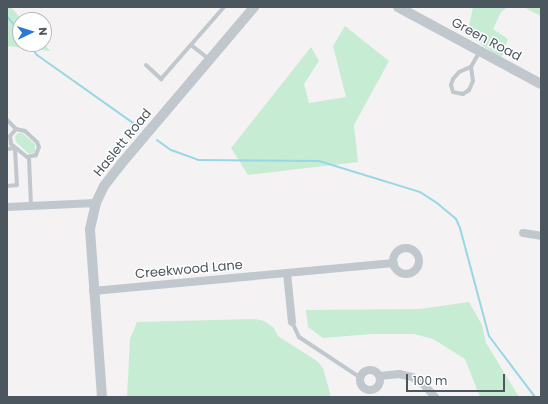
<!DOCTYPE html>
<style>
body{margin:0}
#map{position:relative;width:548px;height:404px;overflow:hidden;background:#f4f2f3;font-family:Poppins,sans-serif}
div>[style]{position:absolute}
.green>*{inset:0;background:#c6ecd4}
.stream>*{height:2px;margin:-1px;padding:0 1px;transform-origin:1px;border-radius:1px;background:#98d7e5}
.service>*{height:4px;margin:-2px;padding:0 2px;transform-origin:2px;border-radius:2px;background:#c0c7cd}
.minor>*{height:8px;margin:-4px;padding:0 4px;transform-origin:4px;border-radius:4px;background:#c0c7cd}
.minor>.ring{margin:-4px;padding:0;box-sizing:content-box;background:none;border:8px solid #c0c7cd;border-radius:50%}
.tertiary>*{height:10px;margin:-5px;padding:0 5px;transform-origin:5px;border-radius:5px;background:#c0c7cd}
span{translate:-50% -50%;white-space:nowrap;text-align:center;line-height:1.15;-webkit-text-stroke:3px #fff;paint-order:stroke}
.street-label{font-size:13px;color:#4c565e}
.frame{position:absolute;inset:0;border:8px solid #4c565e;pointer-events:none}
.north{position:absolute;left:12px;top:12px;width:40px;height:40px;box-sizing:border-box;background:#fff;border:1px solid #b7bbbf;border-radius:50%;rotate:86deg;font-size:11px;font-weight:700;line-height:16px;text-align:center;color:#4c565e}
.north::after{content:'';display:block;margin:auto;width:14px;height:18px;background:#2c79d5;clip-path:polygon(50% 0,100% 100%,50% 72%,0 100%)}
.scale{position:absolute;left:406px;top:374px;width:99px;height:18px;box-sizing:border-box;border:2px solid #4c565e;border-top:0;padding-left:5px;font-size:12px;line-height:14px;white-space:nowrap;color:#4c565e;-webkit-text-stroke:3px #fff;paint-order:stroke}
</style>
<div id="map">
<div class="green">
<div style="clip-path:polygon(7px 7px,11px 7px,22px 20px,20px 20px,20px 44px,44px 44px,50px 51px,7px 46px)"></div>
<div style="clip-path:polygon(473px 7px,508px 7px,501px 12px,493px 29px,508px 39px,501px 59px,469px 35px,468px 30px)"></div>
<div style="clip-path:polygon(524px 7px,541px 7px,541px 16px,529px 10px)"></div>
<div style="clip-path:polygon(345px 26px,389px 61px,354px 125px,358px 162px,248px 175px,231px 148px,311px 47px,319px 61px,304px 84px,309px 103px,346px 97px,333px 46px)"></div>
<div style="clip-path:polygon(18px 133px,22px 133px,35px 144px,35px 152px,29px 154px,16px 142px,15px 136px)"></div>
<div style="clip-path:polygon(469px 302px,482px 325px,486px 343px,519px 397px,480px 397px,465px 359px,433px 339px,414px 334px,372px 334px,323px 338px,308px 327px,306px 310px,420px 309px)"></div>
<div style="clip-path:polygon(255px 319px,264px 321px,273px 327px,278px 336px,317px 361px,323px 368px,331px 397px,127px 397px,130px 339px,137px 322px)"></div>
</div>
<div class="stream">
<div style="left:7px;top:16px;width:21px;rotate:53deg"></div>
<div style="left:29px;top:44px;width:14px;rotate:54deg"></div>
<div style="left:37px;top:55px;width:121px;rotate:35.3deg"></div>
<div style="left:157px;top:140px;width:17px;rotate:36deg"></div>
<div style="left:171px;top:150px;width:29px;rotate:20deg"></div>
<div style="left:198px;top:160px;width:121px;rotate:0.5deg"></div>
<div style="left:319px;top:161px;width:106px;rotate:17.1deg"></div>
<div style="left:420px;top:192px;width:20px;rotate:33deg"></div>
<div style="left:437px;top:203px;width:25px;rotate:40deg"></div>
<div style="left:456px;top:219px;width:10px;rotate:66deg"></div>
<div style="left:460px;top:228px;width:112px;rotate:75deg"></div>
<div style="left:489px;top:336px;width:76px;rotate:53deg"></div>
</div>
<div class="service">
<div style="left:191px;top:45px;width:24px;rotate:38deg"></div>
<div style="left:146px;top:65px;width:21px;rotate:43deg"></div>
<div style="left:161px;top:79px;width:96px;rotate:-48.8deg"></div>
<div style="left:471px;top:67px;width:14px;rotate:82deg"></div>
<div style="left:473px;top:81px;width:10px;rotate:114deg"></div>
<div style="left:469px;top:90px;width:7px;rotate:146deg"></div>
<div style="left:463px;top:94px;width:10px;rotate:-169deg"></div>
<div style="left:453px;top:92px;width:7px;rotate:-106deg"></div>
<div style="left:451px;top:85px;width:6px;rotate:-72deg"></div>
<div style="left:453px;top:79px;width:9px;rotate:-49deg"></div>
<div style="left:459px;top:72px;width:13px;rotate:-23deg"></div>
<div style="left:471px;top:67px;width:18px;rotate:-61deg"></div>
<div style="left:7px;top:120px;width:13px;rotate:45deg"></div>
<div style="left:16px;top:129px;width:9px;rotate:13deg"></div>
<div style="left:25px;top:131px;width:16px;rotate:43deg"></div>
<div style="left:37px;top:142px;width:5px;rotate:68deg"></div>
<div style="left:39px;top:147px;width:9px;rotate:111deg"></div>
<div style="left:36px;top:155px;width:9px;rotate:167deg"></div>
<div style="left:27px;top:157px;width:21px;rotate:-141deg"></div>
<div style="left:11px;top:144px;width:8px;rotate:-97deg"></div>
<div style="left:10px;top:136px;width:9px;rotate:-49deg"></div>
<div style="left:7px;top:149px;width:8px;rotate:-7deg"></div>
<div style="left:15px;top:148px;width:37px;rotate:87deg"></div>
<div style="left:17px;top:185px;width:10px;rotate:174deg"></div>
<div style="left:29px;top:158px;width:48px;rotate:87.6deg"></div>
<div style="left:292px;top:322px;width:17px;rotate:65deg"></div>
<div style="left:299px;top:337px;width:74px;rotate:33.5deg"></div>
</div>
<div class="minor">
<div style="left:7px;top:207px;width:89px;rotate:-2.6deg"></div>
<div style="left:523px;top:233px;width:18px;rotate:9deg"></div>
<div class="ring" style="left:393px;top:248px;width:18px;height:18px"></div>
<div style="left:287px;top:273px;width:49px;rotate:84.2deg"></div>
<div style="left:93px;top:291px;width:302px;rotate:-5.3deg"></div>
<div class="ring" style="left:360px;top:370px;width:12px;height:12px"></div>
<div style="left:380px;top:376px;width:19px;rotate:-6deg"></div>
<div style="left:399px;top:374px;width:13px;rotate:13deg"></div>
<div style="left:412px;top:377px;width:13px;rotate:32deg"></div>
<div style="left:423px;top:384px;width:18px;rotate:47deg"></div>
</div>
<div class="tertiary">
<div style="left:398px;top:7px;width:162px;rotate:28.3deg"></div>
<div style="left:102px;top:397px;width:168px;rotate:-94.1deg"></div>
<div style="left:90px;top:229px;width:27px;rotate:-77deg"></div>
<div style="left:96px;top:203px;width:19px;rotate:-65deg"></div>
<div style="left:104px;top:186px;width:28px;rotate:-52deg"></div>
<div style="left:121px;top:164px;width:206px;rotate:-49.7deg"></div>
</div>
<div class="street-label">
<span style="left:486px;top:40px;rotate:28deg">Green Road</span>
<span style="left:123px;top:143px;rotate:-51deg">Haslett Road</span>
<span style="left:189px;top:270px;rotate:-5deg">Creekwood Lane</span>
</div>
<div class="frame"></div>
<div class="north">N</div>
<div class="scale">100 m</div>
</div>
